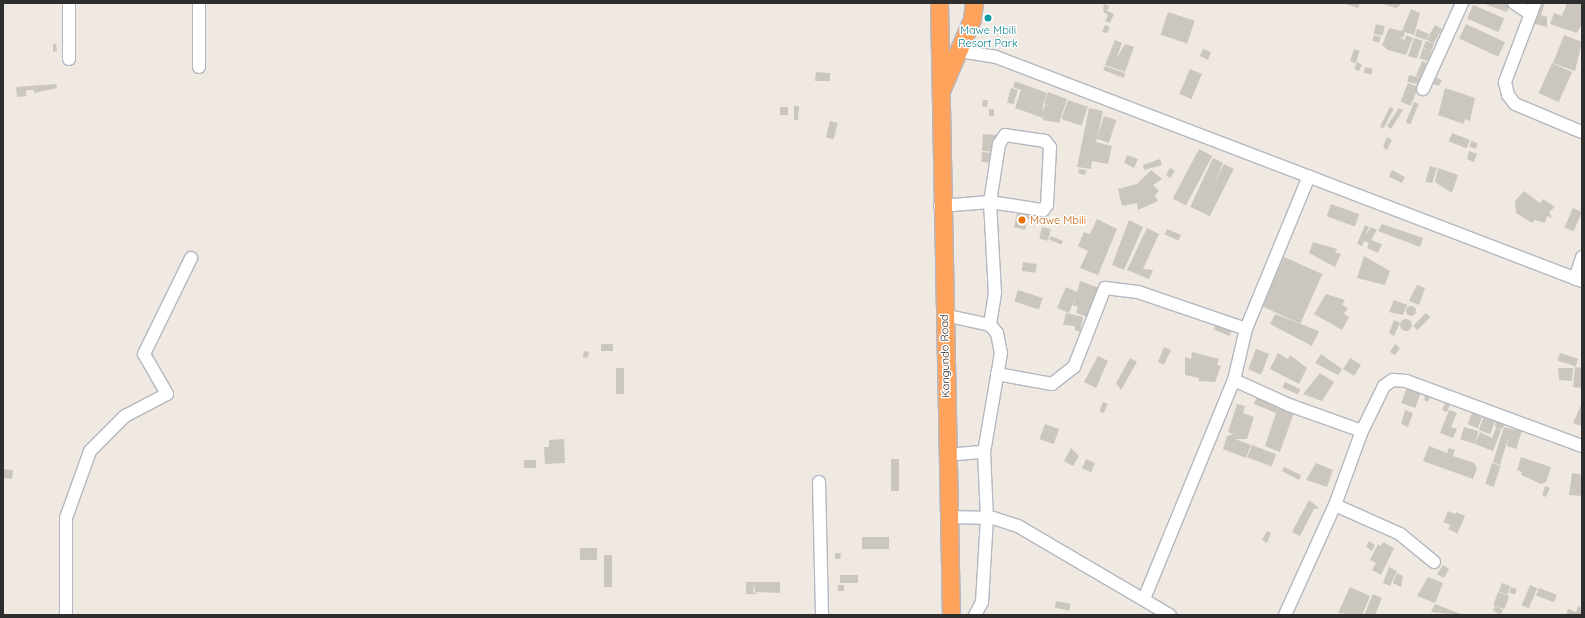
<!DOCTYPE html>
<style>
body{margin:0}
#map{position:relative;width:1585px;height:618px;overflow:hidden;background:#efe9e1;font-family:Quicksand,sans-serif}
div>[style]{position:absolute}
.building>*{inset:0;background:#cbc7bf;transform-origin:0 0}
.round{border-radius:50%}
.roads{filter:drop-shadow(1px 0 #b4b7c1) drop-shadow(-1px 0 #b4b7c1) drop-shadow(0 1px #b4b7c1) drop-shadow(0 -1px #b4b7c1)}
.minor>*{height:12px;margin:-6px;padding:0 6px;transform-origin:6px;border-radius:6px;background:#fff}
.highway>*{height:17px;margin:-8.5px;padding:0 8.5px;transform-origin:8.5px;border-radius:8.5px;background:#ffa35c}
.dots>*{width:11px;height:11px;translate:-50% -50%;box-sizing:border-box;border:2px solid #fff;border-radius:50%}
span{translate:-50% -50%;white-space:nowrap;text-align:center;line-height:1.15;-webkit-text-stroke:3px #fff;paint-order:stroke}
.culture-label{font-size:11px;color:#0d838f}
.food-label{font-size:11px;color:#c56008}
.left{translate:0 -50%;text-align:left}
.street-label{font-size:11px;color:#2e2e2e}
.frame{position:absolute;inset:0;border:4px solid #2e2e2e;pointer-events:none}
</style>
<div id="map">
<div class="building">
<div style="clip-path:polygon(1343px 3px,1360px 3px,1358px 8px)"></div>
<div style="clip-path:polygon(1380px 3px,1403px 3px,1396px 8px)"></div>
<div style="clip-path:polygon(1482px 3px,1509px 3px,1509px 6px,1507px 12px)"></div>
<div style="clip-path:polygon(1538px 3px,1545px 3px,1541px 15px,1547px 17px,1547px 27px,1531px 23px)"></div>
<div style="clip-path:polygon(1567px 3px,1582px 3px,1582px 24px,1577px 33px,1550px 24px,1554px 13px,1562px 16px)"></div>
<div style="clip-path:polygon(1104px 4px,1109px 6px,1108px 10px,1103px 9px)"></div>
<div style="left:1473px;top:5px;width:34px;height:15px;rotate:23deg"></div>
<div style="clip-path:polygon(1104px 9px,1114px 14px,1110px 23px,1105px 21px,1108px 15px,1103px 12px)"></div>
<div style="clip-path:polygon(1411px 9px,1420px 13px,1414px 35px,1405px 32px,1403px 38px,1397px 37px,1405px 40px,1406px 35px,1413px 38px,1406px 55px,1388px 50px,1382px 45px,1389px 28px,1402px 31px)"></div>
<div style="left:1168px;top:12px;width:28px;height:24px;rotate:18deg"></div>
<div style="left:1376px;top:24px;width:9px;height:10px;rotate:13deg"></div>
<div style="left:1466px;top:24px;width:43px;height:16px;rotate:25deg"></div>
<div style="clip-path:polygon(1105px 25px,1110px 27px,1107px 33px,1102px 32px)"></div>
<div style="left:1435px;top:25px;width:8px;height:17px;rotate:30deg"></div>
<div style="clip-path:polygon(1417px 29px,1429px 34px,1426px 40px,1415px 36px)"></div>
<div style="left:1374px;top:35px;width:7px;height:6px;rotate:16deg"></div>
<div style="clip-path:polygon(1564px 35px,1582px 42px,1575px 71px,1553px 63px)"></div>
<div style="left:1414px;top:38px;width:9px;height:19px;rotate:18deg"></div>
<div style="clip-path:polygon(1115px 40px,1122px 43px,1116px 59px,1125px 44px,1134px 47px,1125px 72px,1105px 65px)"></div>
<div style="clip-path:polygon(1426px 41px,1434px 44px,1431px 51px,1423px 47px)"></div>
<div style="clip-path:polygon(53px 44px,56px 44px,57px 51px,53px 52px)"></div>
<div style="left:1423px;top:48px;width:9px;height:11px;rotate:18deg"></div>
<div style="clip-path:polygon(1203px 49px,1211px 52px,1208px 60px,1200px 56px)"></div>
<div style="left:1354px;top:49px;width:6px;height:13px;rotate:18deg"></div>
<div style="left:1422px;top:61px;width:5px;height:16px;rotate:22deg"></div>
<div style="clip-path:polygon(1357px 62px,1362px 65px,1359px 71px,1354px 69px)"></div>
<div style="left:1552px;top:63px;width:22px;height:33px;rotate:24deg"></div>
<div style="clip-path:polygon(1105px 66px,1125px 73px,1124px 78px,1103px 70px)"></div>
<div style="left:1365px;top:67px;width:8px;height:6px;rotate:14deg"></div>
<div style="left:1190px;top:69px;width:13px;height:27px;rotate:23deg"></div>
<div style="clip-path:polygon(816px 72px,830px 73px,830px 81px,815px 81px)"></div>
<div style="left:1409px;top:75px;width:13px;height:7px;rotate:13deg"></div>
<div style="clip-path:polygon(1432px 76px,1442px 80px,1439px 86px,1430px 83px)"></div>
<div style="clip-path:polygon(1015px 81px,1047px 93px,1043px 104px,1043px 112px,1045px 104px,1055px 108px,1044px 103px,1048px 92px,1067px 99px,1059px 123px,1043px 120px,1045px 113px,1043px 118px,1015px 108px,1021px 90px,1013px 87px)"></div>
<div style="left:1408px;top:83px;width:11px;height:20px;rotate:22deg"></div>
<div style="clip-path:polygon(56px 84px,57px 88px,34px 93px,34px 90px,26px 90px,26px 96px,17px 97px,16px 87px)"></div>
<div style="left:1011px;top:88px;width:7px;height:15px;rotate:16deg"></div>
<div style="clip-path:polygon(1445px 88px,1475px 98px,1470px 121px,1465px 119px,1464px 124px,1438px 115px)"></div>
<div style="clip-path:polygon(983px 100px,988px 100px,987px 107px,982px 106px)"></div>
<div style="left:1068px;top:100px;width:21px;height:20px;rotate:19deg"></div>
<div style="left:1414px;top:102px;width:5px;height:22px;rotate:22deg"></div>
<div style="clip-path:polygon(794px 106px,799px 106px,798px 120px,794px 120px)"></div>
<div style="left:780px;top:107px;width:8px;height:8px"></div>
<div style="left:1390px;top:107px;width:4px;height:22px;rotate:27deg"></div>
<div style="clip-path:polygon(1089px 108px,1103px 111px,1096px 142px,1112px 146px,1108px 164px,1092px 161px,1091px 169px,1077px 167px)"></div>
<div style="clip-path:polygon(1399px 108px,1403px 110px,1391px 129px,1387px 126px)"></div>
<div style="left:989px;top:109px;width:5px;height:7px"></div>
<div style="left:1104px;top:116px;width:13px;height:24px;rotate:18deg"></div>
<div style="left:830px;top:121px;width:8px;height:17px;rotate:14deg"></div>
<div style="left:1452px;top:133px;width:19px;height:9px;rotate:21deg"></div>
<div style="left:983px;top:134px;width:14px;height:17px;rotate:4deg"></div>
<div style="clip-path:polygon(1387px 137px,1392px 140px,1387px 150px,1383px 147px)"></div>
<div style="left:1471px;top:141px;width:7px;height:6px;rotate:16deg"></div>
<div style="left:1199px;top:149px;width:15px;height:56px;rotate:28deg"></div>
<div style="clip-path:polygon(1469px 151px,1477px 154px,1474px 162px,1467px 159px)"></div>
<div style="left:982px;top:152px;width:13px;height:10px;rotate:4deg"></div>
<div style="clip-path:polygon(1127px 155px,1138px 159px,1134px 168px,1124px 163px)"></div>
<div style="clip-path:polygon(1213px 158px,1223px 163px,1202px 212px,1190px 207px)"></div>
<div style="clip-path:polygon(1160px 159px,1162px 165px,1144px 170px,1143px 165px)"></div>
<div style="left:1224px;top:164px;width:11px;height:53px;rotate:27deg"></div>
<div style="left:1430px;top:166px;width:7px;height:16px;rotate:16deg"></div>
<div style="clip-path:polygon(1170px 168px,1175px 171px,1170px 178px,1166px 175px)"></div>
<div style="clip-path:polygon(1438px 168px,1458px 175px,1452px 193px,1435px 182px)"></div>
<div style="clip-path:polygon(1079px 169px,1086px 170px,1085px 175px,1078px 173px)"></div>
<div style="clip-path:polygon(1151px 170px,1162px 179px,1153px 185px,1159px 191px,1155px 195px,1158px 201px,1138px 210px,1137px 203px,1122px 206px,1118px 189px,1137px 184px)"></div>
<div style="clip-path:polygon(1392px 170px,1405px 177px,1402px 183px,1389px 177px)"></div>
<div style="clip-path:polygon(1524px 191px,1540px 203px,1543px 199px,1555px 207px,1549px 212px,1552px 218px,1547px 216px,1545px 223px,1535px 220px,1532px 223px,1516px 213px,1515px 201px)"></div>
<div style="left:1331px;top:204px;width:30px;height:13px;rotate:20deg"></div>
<div style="left:1573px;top:208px;width:10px;height:21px;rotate:24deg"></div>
<div style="clip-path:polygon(1018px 210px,1035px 214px,1033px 220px,1028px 219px,1025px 230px,1014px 227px)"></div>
<div style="clip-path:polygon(1097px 219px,1117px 229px,1098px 275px,1080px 268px,1088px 251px,1078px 246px,1084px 232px,1090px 234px)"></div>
<div style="clip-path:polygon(1129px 220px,1143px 227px,1124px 270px,1112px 265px)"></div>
<div style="clip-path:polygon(1382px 224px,1423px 238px,1420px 247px,1378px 231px)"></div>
<div style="clip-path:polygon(1365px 225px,1369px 227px,1365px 236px,1371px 227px,1377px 230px,1371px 240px,1382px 244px,1378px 253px,1367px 248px,1369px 243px,1364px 241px,1362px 246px,1357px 244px)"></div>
<div style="left:1042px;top:227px;width:9px;height:12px;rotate:13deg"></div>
<div style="clip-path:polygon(1147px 228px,1159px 234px,1143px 269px,1153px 270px,1149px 279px,1127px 270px)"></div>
<div style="left:1167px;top:229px;width:15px;height:6px;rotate:23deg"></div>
<div style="left:1051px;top:236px;width:13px;height:4px;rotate:23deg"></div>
<div style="clip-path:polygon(1313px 242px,1337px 249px,1335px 252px,1341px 254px,1335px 267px,1309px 253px)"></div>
<div style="clip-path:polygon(1364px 256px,1390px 271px,1385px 285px,1357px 278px)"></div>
<div style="left:1284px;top:257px;width:42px;height:54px;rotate:24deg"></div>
<div style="left:1023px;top:262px;width:14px;height:9px;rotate:8deg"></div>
<div style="clip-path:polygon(1080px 281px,1102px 289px,1091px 318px,1076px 313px,1078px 307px,1073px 305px,1077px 294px,1069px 313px,1057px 308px,1066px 287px,1077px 292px)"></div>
<div style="clip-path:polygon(1417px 285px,1425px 288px,1419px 305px,1409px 301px)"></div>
<div style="left:1018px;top:290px;width:26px;height:12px;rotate:18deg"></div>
<div style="clip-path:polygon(1326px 294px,1345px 300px,1342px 305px,1348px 308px,1344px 314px,1349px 317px,1342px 330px,1314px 314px)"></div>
<div style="clip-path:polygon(1394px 300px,1407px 305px,1403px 315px,1389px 312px)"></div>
<div class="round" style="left:1406px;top:306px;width:10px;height:10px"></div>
<div style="clip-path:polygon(1066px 313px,1083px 317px,1080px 332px,1075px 330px,1075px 326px,1063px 325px)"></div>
<div style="left:1426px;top:313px;width:6px;height:18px;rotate:45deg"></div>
<div style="clip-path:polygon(1275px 314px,1319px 331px,1312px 346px,1270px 324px)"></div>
<div class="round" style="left:1400px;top:319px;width:12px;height:12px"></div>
<div style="clip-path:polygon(1394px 320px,1400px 323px,1394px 336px,1389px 333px)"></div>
<div style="left:1217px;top:322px;width:17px;height:8px;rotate:24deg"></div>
<div style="left:601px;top:344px;width:12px;height:7px"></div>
<div style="clip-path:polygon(1395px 344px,1400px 348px,1395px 355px,1390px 352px)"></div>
<div style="clip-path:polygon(1164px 347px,1171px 350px,1164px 365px,1158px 362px)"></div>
<div style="left:1256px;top:349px;width:14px;height:22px;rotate:21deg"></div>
<div style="left:584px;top:351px;width:5px;height:6px;rotate:11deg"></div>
<div style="clip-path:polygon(1192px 352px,1219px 359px,1217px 365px,1221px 366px,1215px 382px,1199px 381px,1199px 378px,1185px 375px,1185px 357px,1191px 359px)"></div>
<div style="clip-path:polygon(1278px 353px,1288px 359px,1290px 355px,1307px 368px,1299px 384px,1270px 369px)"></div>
<div style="left:1560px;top:353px;width:19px;height:8px;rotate:18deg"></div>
<div style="clip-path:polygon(1321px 354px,1342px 369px,1338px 375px,1315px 363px)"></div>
<div style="clip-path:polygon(1098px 356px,1108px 361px,1096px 388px,1084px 382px)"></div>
<div style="clip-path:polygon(1130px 358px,1137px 362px,1121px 390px,1116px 383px)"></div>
<div style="left:1350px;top:358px;width:13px;height:13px;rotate:32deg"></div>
<div style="clip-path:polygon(1575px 367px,1582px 368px,1581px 388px,1573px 387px)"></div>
<div style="left:616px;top:368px;width:8px;height:26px"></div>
<div style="clip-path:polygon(1558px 368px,1573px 368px,1572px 381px,1559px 380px)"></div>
<div style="clip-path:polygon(1320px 373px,1334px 382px,1322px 401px,1303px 394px)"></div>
<div style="left:1285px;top:382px;width:17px;height:6px;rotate:25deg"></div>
<div style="left:1407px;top:387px;width:15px;height:17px;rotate:20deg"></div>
<div style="clip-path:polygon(1426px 393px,1431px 395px,1428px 402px,1424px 400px)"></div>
<div style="clip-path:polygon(1257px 396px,1295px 410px,1280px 452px,1265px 446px,1276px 413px,1254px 404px)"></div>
<div style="left:1103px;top:402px;width:5px;height:10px;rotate:22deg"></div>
<div style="clip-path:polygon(1445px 403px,1450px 404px,1447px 412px,1442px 410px)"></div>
<div style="clip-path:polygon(1582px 403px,1582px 424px,1581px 426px,1573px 423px)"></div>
<div style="clip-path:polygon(1237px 404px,1245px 406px,1243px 413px,1254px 417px,1247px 439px,1235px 439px,1251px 445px,1246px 458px,1223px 449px,1227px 436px,1233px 434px,1228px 432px)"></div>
<div style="clip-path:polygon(1405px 410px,1413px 413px,1408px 427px,1401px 424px)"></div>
<div style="clip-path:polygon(1449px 410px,1457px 413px,1451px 427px,1457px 429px,1453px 438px,1440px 433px)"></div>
<div style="left:1472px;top:413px;width:11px;height:12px;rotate:22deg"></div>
<div style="left:1484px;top:416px;width:12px;height:15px;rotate:20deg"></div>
<div class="round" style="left:1494.5px;top:419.5px;width:9px;height:9px"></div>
<div style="left:1045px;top:424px;width:15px;height:16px;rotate:20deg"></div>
<div style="left:1464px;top:427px;width:15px;height:13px;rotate:16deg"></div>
<div style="clip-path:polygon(1504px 427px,1522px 431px,1516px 449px,1507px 446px,1508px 439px,1500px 465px,1493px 462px)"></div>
<div style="clip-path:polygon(1496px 428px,1501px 430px,1493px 451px,1475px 444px,1480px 432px,1492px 438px)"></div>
<div style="clip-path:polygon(564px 439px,565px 463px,545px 464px,544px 447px,549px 447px,549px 440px)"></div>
<div style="left:1252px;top:445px;width:26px;height:13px;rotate:21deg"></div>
<div style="clip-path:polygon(1429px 446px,1447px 453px,1449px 448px,1455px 450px,1453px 456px,1474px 463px,1477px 468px,1473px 479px,1423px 461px)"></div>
<div style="clip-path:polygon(1071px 448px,1079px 456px,1073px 466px,1064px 461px)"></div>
<div style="clip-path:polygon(1521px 457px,1551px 467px,1546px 482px,1541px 484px,1521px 475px,1522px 472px,1517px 470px)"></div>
<div style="left:891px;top:459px;width:8px;height:32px"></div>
<div style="left:1086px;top:459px;width:10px;height:10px;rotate:24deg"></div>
<div style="left:524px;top:460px;width:12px;height:8px"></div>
<div style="clip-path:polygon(1316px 463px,1333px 470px,1327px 487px,1306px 480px)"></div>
<div style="left:1492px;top:463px;width:9px;height:22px;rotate:18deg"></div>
<div style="clip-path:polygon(1284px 467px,1301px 475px,1299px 480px,1282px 471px)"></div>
<div style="left:3px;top:469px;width:10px;height:9px;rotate:6deg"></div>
<div style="clip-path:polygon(1572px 473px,1580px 474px,1582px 478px,1582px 496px,1569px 495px)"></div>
<div style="clip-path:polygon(1545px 486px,1550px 488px,1546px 497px,1542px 495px)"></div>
<div style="clip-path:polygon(1309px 500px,1319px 508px,1314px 509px,1300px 536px,1292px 532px)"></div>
<div style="left:1448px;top:511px;width:8px;height:12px;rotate:23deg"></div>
<div style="left:1456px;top:512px;width:10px;height:19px;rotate:24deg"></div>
<div style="clip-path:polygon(1267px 531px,1271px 533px,1267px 543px,1262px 540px)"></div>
<div style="left:862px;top:537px;width:27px;height:12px"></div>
<div style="clip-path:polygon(1369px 541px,1375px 545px,1372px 551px,1366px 547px)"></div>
<div style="clip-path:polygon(1383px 542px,1394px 548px,1381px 575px,1372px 570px,1376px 563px,1370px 560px,1378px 544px,1381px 546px)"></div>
<div style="left:580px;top:548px;width:17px;height:12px"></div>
<div style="clip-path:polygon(835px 553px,841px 553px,840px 559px,835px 559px)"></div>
<div style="left:604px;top:555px;width:8px;height:32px"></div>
<div style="clip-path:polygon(1443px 565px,1449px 569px,1444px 578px,1437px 574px)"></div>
<div style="clip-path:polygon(1389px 567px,1397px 571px,1390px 586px,1383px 583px)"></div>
<div style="clip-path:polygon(1397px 573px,1403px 576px,1401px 587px,1393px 583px)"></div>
<div style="left:840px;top:575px;width:18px;height:8px"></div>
<div style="clip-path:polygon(1428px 577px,1443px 583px,1435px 603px,1417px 596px)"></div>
<div style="clip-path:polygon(746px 582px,780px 582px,780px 593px,755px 592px,754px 584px,753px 592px,758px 594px,746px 594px)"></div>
<div style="left:1502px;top:583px;width:9px;height:9px;rotate:21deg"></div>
<div style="left:838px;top:585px;width:6px;height:6px"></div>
<div style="left:1530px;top:585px;width:8px;height:22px;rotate:23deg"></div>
<div style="clip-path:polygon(1350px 587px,1370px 596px,1362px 615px,1338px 613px)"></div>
<div style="left:1511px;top:587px;width:6px;height:6px;rotate:18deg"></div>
<div style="left:1539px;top:588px;width:19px;height:8px;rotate:21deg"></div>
<div style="left:1498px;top:592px;width:12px;height:14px;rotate:20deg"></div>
<div style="clip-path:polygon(1373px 594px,1382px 598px,1375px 615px,1364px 615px)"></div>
<div style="left:1056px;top:601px;width:15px;height:7px;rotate:11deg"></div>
<div style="clip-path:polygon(1435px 604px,1463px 615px,1431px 612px)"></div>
<div style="left:1495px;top:606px;width:9px;height:5px;rotate:27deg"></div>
<div style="clip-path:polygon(1578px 606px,1582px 608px,1582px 615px,1566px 615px,1568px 609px,1576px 612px)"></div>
</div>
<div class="roads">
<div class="minor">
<div style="left:69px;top:3px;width:56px;rotate:90deg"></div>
<div style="left:1514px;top:3px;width:20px;rotate:33deg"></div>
<div style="left:1535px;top:3px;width:85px;rotate:110.8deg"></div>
<div style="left:1505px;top:82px;width:13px;rotate:77deg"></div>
<div style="left:1508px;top:95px;width:11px;rotate:52deg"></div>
<div style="left:1515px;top:104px;width:73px;rotate:22.7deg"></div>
<div style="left:959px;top:51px;width:37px;rotate:9deg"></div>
<div style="left:996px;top:57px;width:627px;rotate:20.92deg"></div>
<div style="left:199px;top:67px;width:64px;rotate:-90deg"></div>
<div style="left:1423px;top:89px;width:94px;rotate:-65.6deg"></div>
<div style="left:940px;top:206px;width:50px;rotate:-4.6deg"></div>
<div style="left:990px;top:202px;width:54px;rotate:8.6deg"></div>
<div style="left:1043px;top:210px;width:6px;rotate:-51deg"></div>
<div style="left:1047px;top:205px;width:58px;rotate:-87deg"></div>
<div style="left:1050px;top:147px;width:8px;rotate:-130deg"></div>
<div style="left:1045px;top:141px;width:40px;rotate:-171.5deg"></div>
<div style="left:1005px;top:135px;width:11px;rotate:124deg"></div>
<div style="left:999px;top:144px;width:59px;rotate:98.8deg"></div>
<div style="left:990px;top:202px;width:91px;rotate:86.9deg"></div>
<div style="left:995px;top:293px;width:32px;rotate:99deg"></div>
<div style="left:1575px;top:279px;width:23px;rotate:-72deg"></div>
<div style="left:944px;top:315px;width:47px;rotate:12.3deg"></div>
<div style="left:990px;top:325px;width:11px;rotate:49deg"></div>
<div style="left:997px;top:333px;width:20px;rotate:79deg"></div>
<div style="left:1001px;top:353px;width:100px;rotate:99.7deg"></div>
<div style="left:984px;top:452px;width:66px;rotate:87.4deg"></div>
<div style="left:987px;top:518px;width:84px;rotate:93.4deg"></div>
<div style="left:982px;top:602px;width:15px;rotate:118deg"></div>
<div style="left:997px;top:374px;width:56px;rotate:10.3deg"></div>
<div style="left:1052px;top:384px;width:28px;rotate:-38deg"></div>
<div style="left:1074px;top:367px;width:85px;rotate:-68.6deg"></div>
<div style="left:1105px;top:288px;width:33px;rotate:7deg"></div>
<div style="left:1138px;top:292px;width:114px;rotate:18.9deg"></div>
<div style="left:1234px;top:380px;width:52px;rotate:-76.8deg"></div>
<div style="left:1246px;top:329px;width:165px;rotate:-67.6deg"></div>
<div style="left:946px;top:455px;width:38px;rotate:-5deg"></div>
<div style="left:819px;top:482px;width:133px;rotate:88.7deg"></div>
<div style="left:1335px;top:505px;width:71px;rotate:24deg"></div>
<div style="left:1400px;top:534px;width:44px;rotate:39.5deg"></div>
<div style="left:948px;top:517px;width:45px;rotate:1.3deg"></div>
<div style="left:993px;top:518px;width:26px;rotate:18deg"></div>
<div style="left:1018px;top:526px;width:176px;rotate:30.4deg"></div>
<div style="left:1144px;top:599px;width:237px;rotate:-67.7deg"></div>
<div style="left:1234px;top:380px;width:60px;rotate:24.4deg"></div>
<div style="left:1289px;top:405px;width:77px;rotate:19.6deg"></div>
<div style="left:66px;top:615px;width:97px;rotate:-90deg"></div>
<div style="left:66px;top:518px;width:71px;rotate:-70.3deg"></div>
<div style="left:90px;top:451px;width:49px;rotate:-45deg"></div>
<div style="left:125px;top:416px;width:47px;rotate:-27.6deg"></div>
<div style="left:167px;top:394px;width:46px;rotate:-119.9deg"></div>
<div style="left:144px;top:354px;width:107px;rotate:-63.9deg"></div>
<div style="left:1285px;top:615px;width:121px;rotate:-65.6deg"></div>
<div style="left:1335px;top:505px;width:79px;rotate:-70deg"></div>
<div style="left:1362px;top:431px;width:50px;rotate:-63.9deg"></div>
<div style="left:1384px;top:386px;width:11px;rotate:-34deg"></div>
<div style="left:1393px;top:380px;width:13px;rotate:4deg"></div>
<div style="left:1406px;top:381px;width:188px;rotate:20.3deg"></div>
</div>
<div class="highway">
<div style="left:939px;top:3px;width:612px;rotate:88.88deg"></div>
<div style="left:941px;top:91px;width:78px;rotate:-66.7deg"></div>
<div style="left:972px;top:19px;width:16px;rotate:-83deg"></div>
</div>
</div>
<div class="dots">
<div style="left:988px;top:18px;background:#0f9aa8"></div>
<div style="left:1022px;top:220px;background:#e8710a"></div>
</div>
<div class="culture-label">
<span style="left:988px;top:37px">Mawe Mbili<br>Resort Park</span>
</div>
<div class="food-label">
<span class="left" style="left:1030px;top:220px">Mawe Mbili</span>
</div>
<div class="street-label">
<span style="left:945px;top:356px;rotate:-91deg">Kangundo Road</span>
</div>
<div class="frame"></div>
</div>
